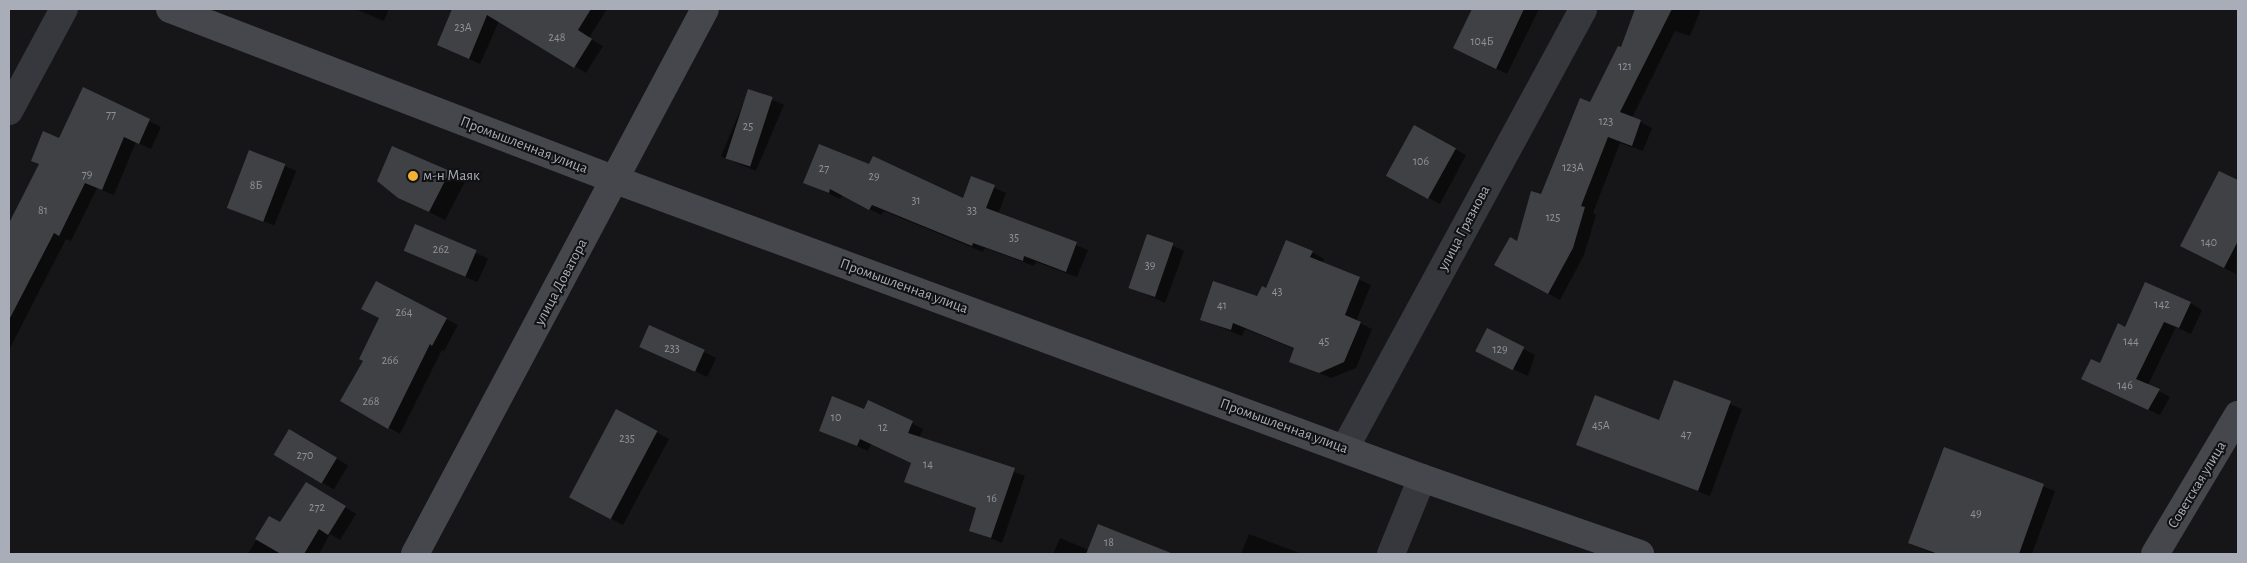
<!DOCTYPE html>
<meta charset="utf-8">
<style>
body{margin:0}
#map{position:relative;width:2247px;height:563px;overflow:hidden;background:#161618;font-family:"Alegreya Sans",sans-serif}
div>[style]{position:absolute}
.shadow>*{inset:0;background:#0007;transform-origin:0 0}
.building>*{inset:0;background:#404145;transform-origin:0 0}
.street>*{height:28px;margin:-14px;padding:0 14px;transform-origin:14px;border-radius:14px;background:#37383d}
.secondary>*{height:28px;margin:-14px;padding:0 14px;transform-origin:14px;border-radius:14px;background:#45474d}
.dots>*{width:14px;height:14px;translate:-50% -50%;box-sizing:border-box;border:2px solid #111113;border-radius:50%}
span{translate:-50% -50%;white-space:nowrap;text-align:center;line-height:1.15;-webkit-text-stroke:4px #111113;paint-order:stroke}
.number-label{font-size:12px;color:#8e929b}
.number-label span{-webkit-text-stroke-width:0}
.street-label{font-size:15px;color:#a8adb8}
.poi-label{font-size:15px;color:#a8adb8}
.left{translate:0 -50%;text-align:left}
.frame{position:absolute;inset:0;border:10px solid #a8adb8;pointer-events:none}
</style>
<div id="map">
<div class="shadow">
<div style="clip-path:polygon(355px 9px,389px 9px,384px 21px)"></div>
<div style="clip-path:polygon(454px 9px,479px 9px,500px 19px,480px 64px,438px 45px)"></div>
<div style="clip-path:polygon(530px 9px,607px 9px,589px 38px,603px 46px,586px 73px,517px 32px)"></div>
<div style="clip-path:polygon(1474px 9px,1539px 9px,1507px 74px,1455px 48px)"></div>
<div style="clip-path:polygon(1636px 9px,1701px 9px,1690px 36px,1675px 31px,1632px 118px,1652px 128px,1643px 151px,1620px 143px,1593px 213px,1596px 215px,1584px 255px,1560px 300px,1507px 271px,1542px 196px,1621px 49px)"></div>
<div style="clip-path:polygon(83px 89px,161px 127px,151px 149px,136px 142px,114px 195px,97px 188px,71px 241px,66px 239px,9px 350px,9px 224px,40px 164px,59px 139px)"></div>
<div style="left:749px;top:90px;width:38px;height:72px;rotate:23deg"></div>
<div style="clip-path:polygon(393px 148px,465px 182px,445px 220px,399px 197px)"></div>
<div style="clip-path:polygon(1455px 149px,1466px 155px,1440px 204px,1400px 182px)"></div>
<div style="left:250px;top:152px;width:50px;height:59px;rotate:22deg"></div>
<div style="clip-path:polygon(2219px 172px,2238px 182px,2236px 274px,2193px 252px)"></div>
<div style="clip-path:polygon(972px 178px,1006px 193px,998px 214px,1088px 250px,1077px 277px,1036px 262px,1034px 266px,985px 248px,983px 252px,884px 211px,881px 215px,842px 195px,840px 199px,804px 182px,964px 200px)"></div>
<div style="left:415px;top:226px;width:80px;height:26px;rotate:24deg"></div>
<div style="clip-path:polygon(1172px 245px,1184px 251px,1165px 303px,1130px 287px)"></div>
<div style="clip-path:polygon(1312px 252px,1324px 259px,1322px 263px,1371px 285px,1356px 321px,1372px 329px,1356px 368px,1331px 378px,1291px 362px,1295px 349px,1245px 329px,1242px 336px,1202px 320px,1258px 297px)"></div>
<div style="clip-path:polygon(2190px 303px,2202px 310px,2191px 334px,2176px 327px,2148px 385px,2170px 397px,2160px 415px,2094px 385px,2101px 364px,2126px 328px)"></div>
<div style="clip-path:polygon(446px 319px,458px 325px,444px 351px,442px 350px,400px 434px,341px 400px)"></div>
<div style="left:650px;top:327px;width:73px;height:21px;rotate:25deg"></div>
<div style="clip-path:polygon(1487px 330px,1535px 355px,1528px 376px,1489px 358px)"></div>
<div style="clip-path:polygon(1674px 381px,1742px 409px,1710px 496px,1577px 445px,1660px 421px)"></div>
<div style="clip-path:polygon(869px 402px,923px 429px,919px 438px,1025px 476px,1002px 543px,970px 530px,977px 509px,906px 481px,912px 463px,871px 444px,868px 451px,820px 430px,865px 410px)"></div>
<div style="clip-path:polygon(616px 410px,669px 439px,623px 525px,582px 503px)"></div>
<div style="left:289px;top:430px;width:69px;height:28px;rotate:31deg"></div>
<div style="clip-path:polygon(1945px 449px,2055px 491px,2032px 554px,1934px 554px,1910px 543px)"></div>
<div style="clip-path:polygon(318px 490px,356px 514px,340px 540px,330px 534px,319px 554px,248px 554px,269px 517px,281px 524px)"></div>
<div style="clip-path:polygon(1249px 534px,1302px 554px,1241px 554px)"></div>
<div style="clip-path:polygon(1060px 538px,1089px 550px,1140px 547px,1157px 554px,1053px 554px)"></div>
</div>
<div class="building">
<div style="clip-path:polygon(452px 9px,591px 9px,578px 30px,592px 39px,574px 68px,487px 15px,469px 59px,437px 45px)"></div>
<div style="clip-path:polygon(1472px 9px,1524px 9px,1496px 69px,1453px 48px)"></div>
<div style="clip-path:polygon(1635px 9px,1672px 9px,1620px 112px,1641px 120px,1632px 146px,1608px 137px,1581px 206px,1585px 207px,1573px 248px,1548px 294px,1494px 265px,1510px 237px,1517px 241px,1531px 191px,1541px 194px,1580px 98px,1590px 102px,1618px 46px,1621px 47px)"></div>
<div style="clip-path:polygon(83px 87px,150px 119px,139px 144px,124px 137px,102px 190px,85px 183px,59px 236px,54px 233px,9px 320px,9px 223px,39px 164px,31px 161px,43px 131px,59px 138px)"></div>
<div style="left:748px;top:89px;width:26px;height:73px;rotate:18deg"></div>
<div style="left:1414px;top:125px;width:48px;height:58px;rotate:29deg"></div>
<div style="clip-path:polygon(819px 144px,869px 164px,873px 156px,963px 198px,971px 176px,995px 185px,986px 208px,1077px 242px,1066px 272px,1024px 256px,1023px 261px,973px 243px,972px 246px,872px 205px,869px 210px,830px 189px,829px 193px,803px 183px)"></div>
<div style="clip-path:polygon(392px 146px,450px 171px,429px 212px,398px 198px,377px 181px)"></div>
<div style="left:249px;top:150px;width:39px;height:62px;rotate:21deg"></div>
<div style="clip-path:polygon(2219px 171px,2238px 180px,2238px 241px,2224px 268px,2180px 246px)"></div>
<div style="left:415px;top:224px;width:67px;height:29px;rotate:23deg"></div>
<div style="left:1147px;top:234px;width:28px;height:57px;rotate:19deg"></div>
<div style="clip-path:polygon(1286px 240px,1313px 251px,1310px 257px,1360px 277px,1345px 315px,1361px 322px,1344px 362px,1319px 373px,1289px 362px,1294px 348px,1233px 323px,1231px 330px,1200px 320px,1213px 281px,1257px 296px,1262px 286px,1266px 288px)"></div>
<div style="clip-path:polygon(376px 281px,447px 318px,432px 346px,430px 344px,388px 429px,340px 401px,363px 361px,359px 359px,379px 318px,361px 309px)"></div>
<div style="clip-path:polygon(2145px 282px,2191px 302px,2179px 328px,2164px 322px,2136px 379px,2160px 389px,2148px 410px,2081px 379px,2091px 359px,2100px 363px,2118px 323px,2125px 327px)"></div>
<div style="left:649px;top:325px;width:61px;height:24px;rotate:24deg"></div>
<div style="left:1487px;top:328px;width:42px;height:26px;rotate:27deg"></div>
<div style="clip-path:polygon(1674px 380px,1731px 401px,1698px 491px,1576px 445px,1595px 395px,1659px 420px)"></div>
<div style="clip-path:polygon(832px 396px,864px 409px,868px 400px,913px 421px,908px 433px,1015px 468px,991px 538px,969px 531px,976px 508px,904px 482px,911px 463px,860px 439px,857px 446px,819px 431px)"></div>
<div style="left:616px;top:409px;width:47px;height:100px;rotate:28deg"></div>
<div style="left:289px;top:429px;width:56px;height:30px;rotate:31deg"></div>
<div style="clip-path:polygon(1944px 447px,2044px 484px,2019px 554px,1938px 554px,1908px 543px)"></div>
<div style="clip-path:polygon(306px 482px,346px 506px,328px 535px,319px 529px,304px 554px,281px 554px,255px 539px,269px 516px,280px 522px)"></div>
<div style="clip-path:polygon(1098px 524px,1171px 553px,1171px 554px,1086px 554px)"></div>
</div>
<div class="street">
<div style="left:9px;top:111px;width:116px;rotate:-61.7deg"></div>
<div style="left:1345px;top:448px;width:499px;rotate:-61.5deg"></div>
<div style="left:1391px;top:554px;width:82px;rotate:-67.8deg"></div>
</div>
<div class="secondary">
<div style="left:170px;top:9px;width:478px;rotate:21deg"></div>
<div style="left:616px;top:180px;width:859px;rotate:20.29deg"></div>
<div style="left:1422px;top:478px;width:231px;rotate:19.2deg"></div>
<div style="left:415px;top:554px;width:617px;rotate:-61.98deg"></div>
<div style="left:2155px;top:554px;width:162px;rotate:-59.2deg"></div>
</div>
<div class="dots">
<div style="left:413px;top:176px;background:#f2b134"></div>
</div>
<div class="number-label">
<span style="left:463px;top:28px">23А</span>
<span style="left:557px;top:38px">248</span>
<span style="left:1482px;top:42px">104Б</span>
<span style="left:1625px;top:67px">121</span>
<span style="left:111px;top:115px">77</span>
<span style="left:1606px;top:122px">123</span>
<span style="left:748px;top:127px">25</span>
<span style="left:1421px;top:162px">106</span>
<span style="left:1573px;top:168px">123А</span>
<span style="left:824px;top:169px">27</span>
<span style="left:87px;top:175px">79</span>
<span style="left:874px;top:177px">29</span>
<span style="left:256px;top:186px">8Б</span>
<span style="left:916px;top:201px">31</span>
<span style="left:43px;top:211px">81</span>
<span style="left:972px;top:211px">33</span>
<span style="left:1553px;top:218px">125</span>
<span style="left:1014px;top:238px">35</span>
<span style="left:2209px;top:243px">140</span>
<span style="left:441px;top:250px">262</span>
<span style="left:1150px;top:266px">39</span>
<span style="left:1277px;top:292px">43</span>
<span style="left:2162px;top:305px">142</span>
<span style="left:1222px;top:306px">41</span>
<span style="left:404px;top:313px">264</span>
<span style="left:1324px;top:342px">45</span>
<span style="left:2131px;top:342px">144</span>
<span style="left:672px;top:349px">233</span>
<span style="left:1500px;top:350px">129</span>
<span style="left:390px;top:361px">266</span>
<span style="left:2125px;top:386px">146</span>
<span style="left:371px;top:402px">268</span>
<span style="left:836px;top:418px">10</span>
<span style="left:1601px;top:426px">45А</span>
<span style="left:883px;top:428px">12</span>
<span style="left:1686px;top:435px">47</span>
<span style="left:627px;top:439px">235</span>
<span style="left:305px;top:456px">270</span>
<span style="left:928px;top:465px">14</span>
<span style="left:992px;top:499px">16</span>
<span style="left:317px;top:508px">272</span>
<span style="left:1976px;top:514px">49</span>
<span style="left:1109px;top:543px">18</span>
</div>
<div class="street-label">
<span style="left:524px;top:145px;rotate:21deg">Промышленная улица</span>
<span style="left:1464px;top:228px;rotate:-62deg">улица Грязнова</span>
<span style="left:561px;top:282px;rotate:-62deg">улица Доватора</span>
<span style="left:904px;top:286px;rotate:20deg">Промышленная улица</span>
<span style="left:1284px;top:426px;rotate:20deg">Промышленная улица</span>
<span style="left:2197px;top:485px;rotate:-59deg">Советская улица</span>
</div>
<div class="poi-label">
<span class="left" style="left:423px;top:176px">м-н Маяк</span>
</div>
<div class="frame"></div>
</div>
